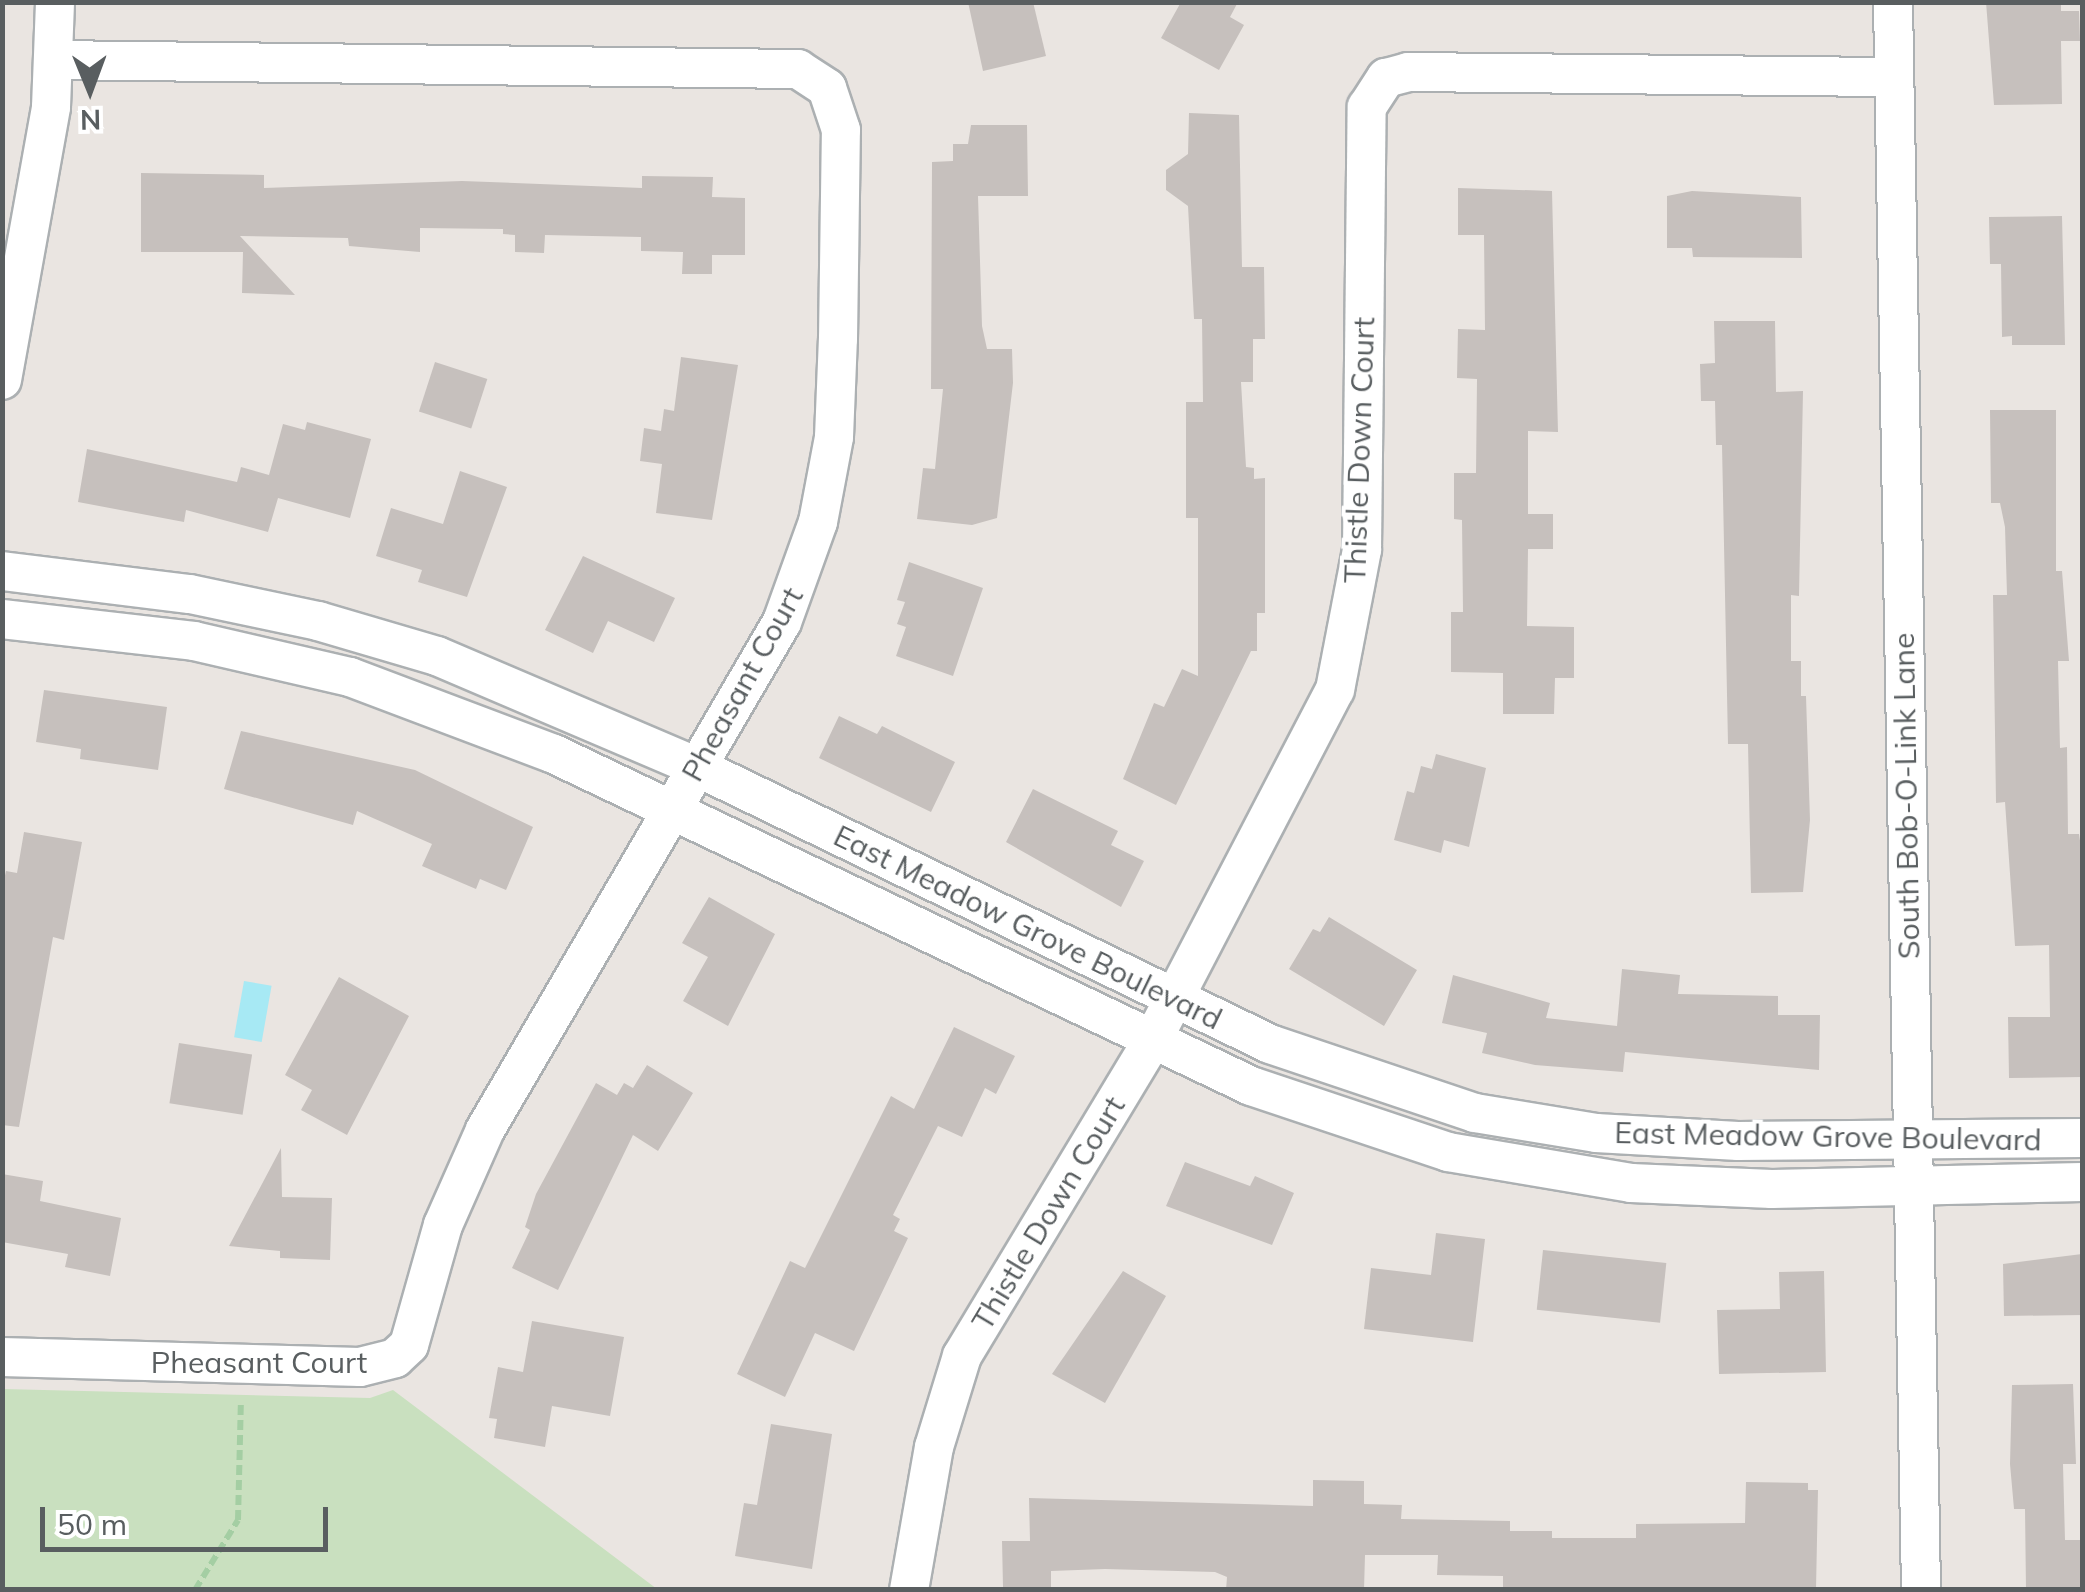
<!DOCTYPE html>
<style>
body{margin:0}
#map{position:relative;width:2085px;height:1592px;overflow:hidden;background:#eae5e1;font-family:Mulish,sans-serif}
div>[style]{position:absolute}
.green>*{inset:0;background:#c9e0bf}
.water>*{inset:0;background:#a7e9f4;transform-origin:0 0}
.building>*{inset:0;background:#c6c0bd;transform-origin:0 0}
.path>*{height:6px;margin-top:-3px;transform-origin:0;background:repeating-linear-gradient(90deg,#a4cea3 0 10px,transparent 0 15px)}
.roads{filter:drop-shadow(2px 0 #acb0b2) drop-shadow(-2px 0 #acb0b2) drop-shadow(0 2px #acb0b2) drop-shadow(0 -2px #acb0b2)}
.minor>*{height:38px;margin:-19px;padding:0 19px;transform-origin:19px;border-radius:19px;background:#fff}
span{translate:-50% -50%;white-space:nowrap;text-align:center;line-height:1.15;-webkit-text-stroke:8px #fff;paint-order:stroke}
.street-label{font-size:30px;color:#595e60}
.frame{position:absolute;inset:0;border:5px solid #595e60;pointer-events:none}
.north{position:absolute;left:40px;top:40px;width:100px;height:100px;-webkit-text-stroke:8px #fff;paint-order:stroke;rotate:179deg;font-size:28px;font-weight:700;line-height:40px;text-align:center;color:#595e60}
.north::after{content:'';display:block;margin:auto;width:35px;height:45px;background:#595e60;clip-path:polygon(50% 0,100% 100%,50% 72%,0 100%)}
.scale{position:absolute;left:40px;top:1507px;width:288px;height:45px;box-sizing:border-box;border:5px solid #595e60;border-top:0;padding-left:12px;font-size:30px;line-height:35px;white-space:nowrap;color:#595e60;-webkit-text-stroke:8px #fff;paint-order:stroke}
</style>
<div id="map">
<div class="green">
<div style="clip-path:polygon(3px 1389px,370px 1398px,393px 1390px,657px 1589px,3px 1589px)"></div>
</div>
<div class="water">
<div style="left:244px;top:981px;width:28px;height:57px;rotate:10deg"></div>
</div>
<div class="building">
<div style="clip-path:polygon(968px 2px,1033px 2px,1046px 56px,983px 71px)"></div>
<div style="clip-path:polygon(1181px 2px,1238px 2px,1230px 17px,1244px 25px,1219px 70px,1161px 38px)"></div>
<div style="clip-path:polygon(1986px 2px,2061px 2px,2061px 11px,2079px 11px,2080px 41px,2061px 41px,2062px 104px,1994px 105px)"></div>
<div style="clip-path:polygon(1189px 113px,1239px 115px,1242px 267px,1264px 267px,1265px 339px,1253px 339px,1253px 382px,1241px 382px,1246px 467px,1254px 468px,1254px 479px,1265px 478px,1265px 613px,1257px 613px,1257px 651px,1251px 651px,1176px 805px,1123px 779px,1154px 703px,1164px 707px,1182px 669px,1198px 676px,1198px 518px,1186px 518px,1186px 402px,1203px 402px,1202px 319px,1194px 319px,1188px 206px,1166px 190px,1166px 170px,1188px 154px)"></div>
<div style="clip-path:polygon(971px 125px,1027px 125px,1028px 196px,978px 196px,982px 326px,987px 349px,1012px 349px,1013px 383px,997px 518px,972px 525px,917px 519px,923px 468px,935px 469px,943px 389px,931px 389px,932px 162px,953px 161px,953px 144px,968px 144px)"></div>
<div style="clip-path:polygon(141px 173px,264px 175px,264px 188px,462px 181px,642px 188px,642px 176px,713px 177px,712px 197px,745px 198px,745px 255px,712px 255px,712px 274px,682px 274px,683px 252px,641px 251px,641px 237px,545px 235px,544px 253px,515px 252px,515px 235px,503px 234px,503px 229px,420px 228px,420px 252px,349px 246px,348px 238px,240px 236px,295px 295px,242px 293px,243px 252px,141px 252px)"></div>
<div style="clip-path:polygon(1458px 188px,1552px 191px,1558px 432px,1528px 431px,1528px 514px,1553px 514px,1553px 549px,1528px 549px,1527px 626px,1574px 627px,1574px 678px,1555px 678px,1554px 714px,1503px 714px,1503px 673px,1451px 672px,1451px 612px,1463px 612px,1462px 520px,1454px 519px,1454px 473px,1476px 473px,1477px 379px,1457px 378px,1458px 329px,1485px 330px,1484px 235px,1458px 235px)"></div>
<div style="clip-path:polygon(1692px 191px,1801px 197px,1802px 258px,1693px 257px,1692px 248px,1667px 248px,1667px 196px)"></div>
<div style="clip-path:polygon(2062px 216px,2065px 345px,2012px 345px,2012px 336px,2002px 337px,2001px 264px,1990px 264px,1989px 217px)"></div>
<div style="clip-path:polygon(1714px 321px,1775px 321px,1776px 392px,1803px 391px,1799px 596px,1791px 595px,1791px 661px,1801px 661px,1801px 696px,1806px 696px,1810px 820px,1803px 892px,1751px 893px,1748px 744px,1728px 744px,1722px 445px,1716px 445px,1715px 401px,1701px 401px,1700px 364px,1715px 363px)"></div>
<div style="clip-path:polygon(681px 357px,738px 365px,712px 520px,656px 513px,662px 464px,640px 461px,644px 428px,661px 431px,664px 409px,674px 411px)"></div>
<div style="left:435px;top:362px;width:55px;height:52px;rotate:18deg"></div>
<div style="clip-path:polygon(1990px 410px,2056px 410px,2056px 571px,2062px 571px,2069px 661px,2058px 661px,2060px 748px,2067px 747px,2068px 834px,2079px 834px,2082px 854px,2082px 1077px,2009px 1078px,2008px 1017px,2050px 1017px,2049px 945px,2015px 946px,2005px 802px,1996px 803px,1993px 595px,2007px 595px,2005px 527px,2000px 503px,1991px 503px)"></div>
<div style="clip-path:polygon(307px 422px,371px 439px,350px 518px,278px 498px,268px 532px,186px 510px,184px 522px,78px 502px,87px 449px,237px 482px,241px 467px,269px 475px,283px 424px,305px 430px)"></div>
<div style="clip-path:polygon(460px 471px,507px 487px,467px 597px,418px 582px,422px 570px,376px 556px,391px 508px,443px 524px)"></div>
<div style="clip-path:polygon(583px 556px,675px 598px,654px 642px,608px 621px,593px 653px,545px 630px)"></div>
<div style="clip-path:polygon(909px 562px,983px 588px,953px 676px,896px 656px,906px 627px,897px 624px,905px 602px,897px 600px)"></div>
<div style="clip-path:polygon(44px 690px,167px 707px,158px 770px,80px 759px,81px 749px,36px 742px)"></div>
<div style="clip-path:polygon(839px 716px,877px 734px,882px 726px,955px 762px,931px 812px,819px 758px)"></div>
<div style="clip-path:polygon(241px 731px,415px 770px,533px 827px,506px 890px,480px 879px,476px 889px,422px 866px,432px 844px,357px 811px,353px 825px,224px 789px)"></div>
<div style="clip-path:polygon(1436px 754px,1486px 768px,1469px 847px,1444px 840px,1441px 853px,1394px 840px,1407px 791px,1414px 793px,1421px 766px,1432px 769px)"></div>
<div style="clip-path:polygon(1033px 789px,1118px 831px,1111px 845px,1144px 861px,1121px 907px,1006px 842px)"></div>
<div style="clip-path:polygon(24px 832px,82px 842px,64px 940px,53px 937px,19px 1127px,2px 1125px,2px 889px,6px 871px,17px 873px)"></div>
<div style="clip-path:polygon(709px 897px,775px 934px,728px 1026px,683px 1001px,708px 957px,682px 943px)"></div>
<div style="clip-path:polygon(1329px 917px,1417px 970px,1384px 1026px,1289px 969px,1313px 929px,1320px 932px)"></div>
<div style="clip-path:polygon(1622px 969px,1680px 975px,1678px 994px,1778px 996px,1778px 1015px,1820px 1015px,1819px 1070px,1625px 1052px,1623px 1072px,1535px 1065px,1482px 1053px,1487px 1033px,1442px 1023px,1453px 975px,1550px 1003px,1546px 1018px,1617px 1026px)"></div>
<div style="clip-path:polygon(339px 977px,409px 1016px,347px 1135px,301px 1110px,312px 1090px,285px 1075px)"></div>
<div style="clip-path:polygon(954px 1027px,1015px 1056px,996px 1094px,985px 1088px,962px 1137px,938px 1126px,893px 1215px,900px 1219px,894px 1231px,908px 1238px,854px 1351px,815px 1333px,785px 1397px,737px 1374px,790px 1261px,805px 1268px,891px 1096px,914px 1109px)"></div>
<div style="left:179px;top:1043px;width:74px;height:61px;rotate:9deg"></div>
<div style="clip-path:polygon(647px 1065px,693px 1093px,658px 1151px,633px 1135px,558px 1290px,512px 1268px,530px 1230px,525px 1227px,536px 1194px,596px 1083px,617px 1095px,624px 1083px,633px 1088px)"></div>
<div style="clip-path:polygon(281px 1148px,282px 1197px,332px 1198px,330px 1260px,280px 1258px,280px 1251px,229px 1246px)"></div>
<div style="clip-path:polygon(1185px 1162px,1250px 1186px,1255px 1176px,1294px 1193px,1272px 1245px,1166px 1206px)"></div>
<div style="clip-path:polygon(2px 1174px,43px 1181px,40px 1201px,121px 1218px,110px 1276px,65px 1267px,68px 1254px,2px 1242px)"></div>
<div style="clip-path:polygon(1436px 1233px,1485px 1239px,1473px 1342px,1364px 1329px,1371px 1268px,1431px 1275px)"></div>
<div style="left:1543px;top:1250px;width:124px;height:60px;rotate:6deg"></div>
<div style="clip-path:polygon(2082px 1254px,2082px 1315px,2004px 1316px,2003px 1264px)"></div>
<div style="clip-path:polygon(1123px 1271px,1166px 1296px,1105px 1403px,1052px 1374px)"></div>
<div style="clip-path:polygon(1824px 1271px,1826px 1372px,1719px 1374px,1717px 1310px,1780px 1309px,1779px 1272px)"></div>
<div style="clip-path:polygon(532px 1321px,624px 1337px,610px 1416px,552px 1406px,545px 1447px,494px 1438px,497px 1419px,489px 1418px,498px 1367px,523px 1372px)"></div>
<div style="clip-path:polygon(2073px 1384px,2076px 1464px,2063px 1464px,2065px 1540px,2082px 1540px,2082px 1590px,2026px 1590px,2025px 1509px,2014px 1509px,2010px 1464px,2012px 1385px)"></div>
<div style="clip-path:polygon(771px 1424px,832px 1434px,812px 1569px,735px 1556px,744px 1503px,757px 1505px)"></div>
<div style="clip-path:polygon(1313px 1480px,1364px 1481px,1364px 1504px,1402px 1505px,1401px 1519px,1510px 1521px,1510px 1531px,1552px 1531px,1552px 1538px,1636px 1538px,1636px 1524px,1745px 1523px,1746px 1482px,1808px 1483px,1808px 1490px,1818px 1490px,1816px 1590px,1503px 1590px,1503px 1576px,1437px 1575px,1438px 1555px,1365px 1555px,1364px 1590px,1226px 1590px,1227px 1577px,1215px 1572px,1105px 1569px,1051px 1571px,1051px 1587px,1003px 1587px,1002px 1541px,1030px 1541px,1029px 1498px,1313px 1506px)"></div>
</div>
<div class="path">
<div style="left:195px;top:1590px;width:82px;rotate:-58.4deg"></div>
<div style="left:238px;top:1520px;width:120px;rotate:-88.6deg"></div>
</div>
<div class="roads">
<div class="minor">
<div style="left:1893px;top:2px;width:1588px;rotate:88.99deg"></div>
<div style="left:2px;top:380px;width:277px;rotate:-79.8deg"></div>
<div style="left:51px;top:107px;width:105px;rotate:-87.8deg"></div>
<div style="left:2px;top:571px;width:189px;rotate:7deg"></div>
<div style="left:190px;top:594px;width:131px;rotate:11.9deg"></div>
<div style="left:318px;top:621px;width:124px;rotate:16.4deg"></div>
<div style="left:437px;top:656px;width:283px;rotate:23.1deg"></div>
<div style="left:697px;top:767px;width:636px;rotate:25.8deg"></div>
<div style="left:1270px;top:1044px;width:216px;rotate:18.6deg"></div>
<div style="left:1475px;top:1113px;width:123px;rotate:9.4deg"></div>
<div style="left:1596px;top:1133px;width:142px;rotate:3.2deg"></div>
<div style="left:1738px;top:1141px;width:344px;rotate:-0.5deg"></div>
<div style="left:2px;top:619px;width:193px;rotate:6.5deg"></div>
<div style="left:194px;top:641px;width:160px;rotate:13deg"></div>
<div style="left:350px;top:677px;width:218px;rotate:20.7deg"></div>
<div style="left:554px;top:754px;width:772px;rotate:25.47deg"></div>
<div style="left:1251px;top:1086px;width:208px;rotate:18.5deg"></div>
<div style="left:1448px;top:1152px;width:186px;rotate:9.6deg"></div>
<div style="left:1631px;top:1183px;width:141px;rotate:2.4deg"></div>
<div style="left:1772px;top:1189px;width:310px;rotate:-1.3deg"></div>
<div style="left:2px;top:1357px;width:358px;rotate:1.6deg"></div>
<div style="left:360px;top:1367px;width:36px;rotate:-14deg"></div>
<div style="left:395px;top:1358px;width:19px;rotate:-43deg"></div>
<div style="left:409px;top:1345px;width:125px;rotate:-74.2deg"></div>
<div style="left:443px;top:1225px;width:104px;rotate:-66.1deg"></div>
<div style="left:485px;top:1130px;width:588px;rotate:-59.69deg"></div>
<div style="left:782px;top:622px;width:106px;rotate:-70.2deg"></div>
<div style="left:818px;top:522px;width:86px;rotate:-79.3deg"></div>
<div style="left:834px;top:437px;width:98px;rotate:-87.7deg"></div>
<div style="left:838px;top:339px;width:209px;rotate:-89.2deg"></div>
<div style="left:841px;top:130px;width:44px;rotate:-108.4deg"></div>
<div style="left:827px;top:88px;width:35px;rotate:-147deg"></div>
<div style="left:798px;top:69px;width:745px;rotate:-179.31deg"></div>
<div style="left:909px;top:1590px;width:145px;rotate:-80.1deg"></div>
<div style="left:934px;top:1447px;width:95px;rotate:-72.9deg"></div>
<div style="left:962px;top:1356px;width:370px;rotate:-58.9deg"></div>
<div style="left:1153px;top:1039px;width:394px;rotate:-62.5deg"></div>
<div style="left:1335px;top:690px;width:143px;rotate:-79.1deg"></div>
<div style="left:1362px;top:550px;width:443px;rotate:-89.4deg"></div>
<div style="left:1367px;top:107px;width:35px;rotate:-57deg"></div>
<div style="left:1386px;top:78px;width:23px;rotate:-15deg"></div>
<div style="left:1408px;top:72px;width:485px;rotate:0.6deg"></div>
</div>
</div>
<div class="street-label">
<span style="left:1359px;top:450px;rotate:-88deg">Thistle Down Court</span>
<span style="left:742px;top:684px;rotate:-61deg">Pheasant Court</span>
<span style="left:1906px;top:796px;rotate:-91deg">South Bob-O-Link Lane</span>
<span style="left:1028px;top:927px;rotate:26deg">East Meadow Grove Boulevard</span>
<span style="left:1828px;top:1136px;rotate:1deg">East Meadow Grove Boulevard</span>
<span style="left:1048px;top:1213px;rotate:-59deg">Thistle Down Court</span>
<span style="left:259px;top:1362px">Pheasant Court</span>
</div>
<div class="frame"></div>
<div class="north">N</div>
<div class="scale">50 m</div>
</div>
